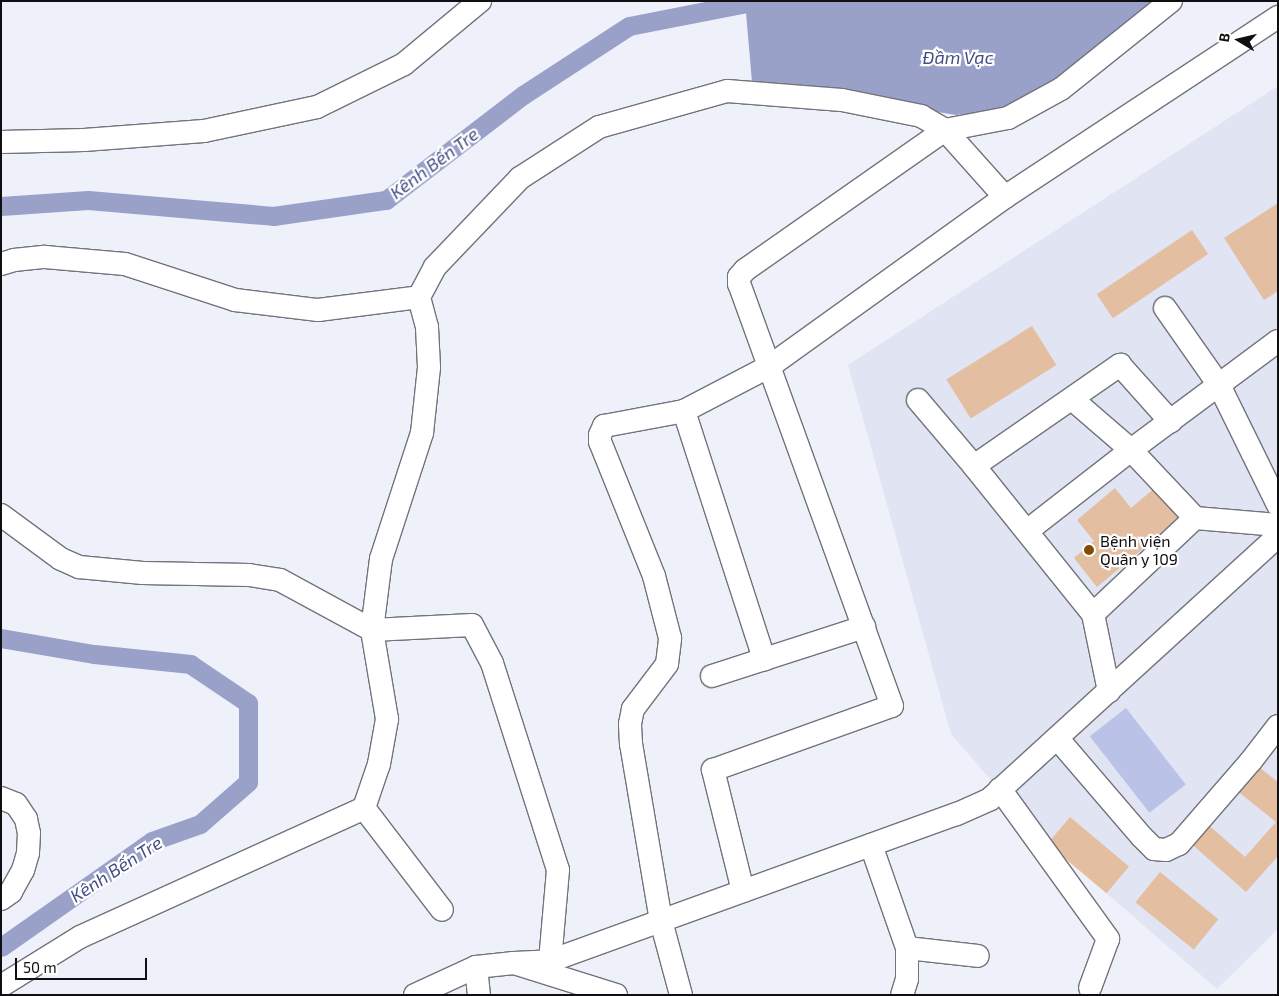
<!DOCTYPE html>
<meta charset="utf-8">
<style>
body{margin:0}
#map{position:relative;width:1279px;height:996px;overflow:hidden;background:#eff1fa;font-family:"Exo 2",sans-serif}
div>[style]{position:absolute}
.built>*{inset:0;background:#e0e4f3}
.green>*{inset:0;background:#bac2e7;transform-origin:0 0}
.water>*{inset:0;background:#99a1c9}
.canal>*{height:19px;margin:-9.5px;padding:0 9.5px;transform-origin:9.5px;border-radius:9.5px;background:#99a1c9}
.building>*{inset:0;background:#e3bea0;transform-origin:0 0}
.roads{filter:drop-shadow(1px 0 #72737b) drop-shadow(-1px 0 #72737b) drop-shadow(0 1px #72737b) drop-shadow(0 -1px #72737b)}
.minor>*{height:22px;margin:-11px;padding:0 11px;transform-origin:11px;border-radius:11px;background:#fff}
.dots>*{width:14px;height:14px;translate:-50% -50%;box-sizing:border-box;border:2px solid #fff;border-radius:50%}
span{translate:-50% -50%;white-space:nowrap;text-align:center;line-height:1.15;-webkit-text-stroke:4.5px #fff;paint-order:stroke}
.poi-label{font-size:16px;color:#0f0f12}
.left{translate:0 -50%;text-align:left}
.water-label{font-size:18px;color:#454e84;font-style:italic}
.frame{position:absolute;inset:0;border:2px solid #0f0f12;pointer-events:none}
.north{position:absolute;left:1214px;top:15px;width:50px;height:50px;-webkit-text-stroke:4px #fff;paint-order:stroke;rotate:279deg;font-size:14px;font-weight:700;line-height:20px;text-align:center;color:#0f0f12}
.north::after{content:'';display:block;margin:auto;width:18px;height:22px;background:#0f0f12;clip-path:polygon(50% 0,100% 100%,50% 72%,0 100%)}
.scale{position:absolute;left:15px;top:958px;width:132px;height:22px;box-sizing:border-box;border:2px solid #0f0f12;border-top:0;padding-left:6px;font-size:15px;line-height:18px;white-space:nowrap;color:#0f0f12;-webkit-text-stroke:4px #fff;paint-order:stroke}
</style>
<div id="map">
<div class="built">
<div style="clip-path:polygon(1278px 86px,1278px 929px,1217px 989px,1036px 832px,951px 734px,848px 365px)"></div>
</div>
<div class="green">
<div style="left:1126px;top:708px;width:97px;height:46px;rotate:52deg"></div>
</div>
<div class="water">
<div style="clip-path:polygon(745px 1px,1157px 1px,1051px 82px,1008px 109px,956px 115px,752px 82px)"></div>
</div>
<div class="canal">
<div style="left:1px;top:206px;width:87px;rotate:-3.9deg"></div>
<div style="left:88px;top:200px;width:186px;rotate:4.9deg"></div>
<div style="left:273px;top:216px;width:114px;rotate:-8.1deg"></div>
<div style="left:386px;top:200px;width:173px;rotate:-37.5deg"></div>
<div style="left:523px;top:95px;width:126px;rotate:-33.1deg"></div>
<div style="left:629px;top:26px;width:119px;rotate:-11.1deg"></div>
<div style="left:1px;top:638px;width:94px;rotate:9.8deg"></div>
<div style="left:94px;top:654px;width:97px;rotate:5.9deg"></div>
<div style="left:190px;top:664px;width:70px;rotate:33.9deg"></div>
<div style="left:248px;top:703px;width:79px;rotate:90deg"></div>
<div style="left:248px;top:782px;width:64px;rotate:138.8deg"></div>
<div style="left:200px;top:824px;width:51px;rotate:160.5deg"></div>
<div style="left:152px;top:841px;width:184px;rotate:144.9deg"></div>
</div>
<div class="building">
<div style="clip-path:polygon(1278px 203px,1278px 291px,1264px 300px,1224px 238px)"></div>
<div style="left:1192px;top:230px;width:29px;height:115px;rotate:56deg"></div>
<div style="left:1032px;top:326px;width:46px;height:101px;rotate:58deg"></div>
<div style="clip-path:polygon(1156px 487px,1181px 517px,1097px 587px,1074px 558px,1094px 541px,1077px 520px,1115px 488px,1131px 508px)"></div>
<div style="clip-path:polygon(1256px 765px,1278px 782px,1278px 856px,1246px 892px,1187px 840px,1204px 821px,1245px 857px,1276px 822px,1236px 790px)"></div>
<div style="left:1070px;top:817px;width:77px;height:35px;rotate:40deg"></div>
<div style="left:1160px;top:872px;width:75px;height:39px;rotate:39deg"></div>
</div>
<div class="roads">
<div class="minor">
<div style="left:1px;top:142px;width:83px;rotate:-1.4deg"></div>
<div style="left:84px;top:140px;width:120px;rotate:-4.3deg"></div>
<div style="left:204px;top:131px;width:116px;rotate:-12deg"></div>
<div style="left:317px;top:107px;width:97px;rotate:-26.3deg"></div>
<div style="left:404px;top:64px;width:99px;rotate:-39.7deg"></div>
<div style="left:1px;top:264px;width:14px;rotate:-17deg"></div>
<div style="left:14px;top:260px;width:31px;rotate:-6deg"></div>
<div style="left:45px;top:257px;width:80px;rotate:5deg"></div>
<div style="left:125px;top:264px;width:116px;rotate:18.1deg"></div>
<div style="left:235px;top:300px;width:84px;rotate:6.9deg"></div>
<div style="left:318px;top:310px;width:102px;rotate:-7.3deg"></div>
<div style="left:1165px;top:308px;width:94px;rotate:55deg"></div>
<div style="left:1219px;top:385px;width:134px;rotate:63.8deg"></div>
<div style="left:1072px;top:399px;width:78px;rotate:40.8deg"></div>
<div style="left:1131px;top:450px;width:93px;rotate:46.7deg"></div>
<div style="left:918px;top:400px;width:87px;rotate:49.7deg"></div>
<div style="left:974px;top:466px;width:190px;rotate:51.2deg"></div>
<div style="left:1093px;top:614px;width:79px;rotate:78.3deg"></div>
<div style="left:684px;top:411px;width:261px;rotate:72.1deg"></div>
<div style="left:974px;top:466px;width:178px;rotate:-34.7deg"></div>
<div style="left:1120px;top:365px;width:76px;rotate:48.2deg"></div>
<div style="left:1px;top:515px;width:74px;rotate:36.3deg"></div>
<div style="left:61px;top:559px;width:20px;rotate:24deg"></div>
<div style="left:79px;top:567px;width:64px;rotate:5.4deg"></div>
<div style="left:143px;top:573px;width:106px;rotate:1.1deg"></div>
<div style="left:249px;top:575px;width:31px;rotate:9deg"></div>
<div style="left:280px;top:580px;width:105px;rotate:28.5deg"></div>
<div style="left:372px;top:630px;width:100px;rotate:-2.9deg"></div>
<div style="left:472px;top:625px;width:43px;rotate:62.2deg"></div>
<div style="left:492px;top:663px;width:217px;rotate:72.3deg"></div>
<div style="left:558px;top:870px;width:91px;rotate:95deg"></div>
<div style="left:1027px;top:531px;width:132px;rotate:-37.9deg"></div>
<div style="left:1131px;top:450px;width:183px;rotate:-36.6deg"></div>
<div style="left:1093px;top:614px;width:140px;rotate:-43.3deg"></div>
<div style="left:1195px;top:518px;width:83px;rotate:4.8deg"></div>
<div style="left:712px;top:676px;width:160px;rotate:-17.9deg"></div>
<div style="left:1057px;top:738px;width:130px;rotate:49.4deg"></div>
<div style="left:1142px;top:837px;width:17px;rotate:45deg"></div>
<div style="left:1154px;top:849px;width:12px;rotate:5deg"></div>
<div style="left:1166px;top:850px;width:14px;rotate:-25deg"></div>
<div style="left:1179px;top:844px;width:110px;rotate:-49.1deg"></div>
<div style="left:1251px;top:761px;width:44px;rotate:-52.4deg"></div>
<div style="left:1000px;top:789px;width:185px;rotate:54.2deg"></div>
<div style="left:1108px;top:939px;width:52px;rotate:110.2deg"></div>
<div style="left:1px;top:798px;width:16px;rotate:22deg"></div>
<div style="left:16px;top:804px;width:18px;rotate:56deg"></div>
<div style="left:26px;top:819px;width:14px;rotate:78deg"></div>
<div style="left:29px;top:833px;width:20px;rotate:93deg"></div>
<div style="left:28px;top:853px;width:18px;rotate:106deg"></div>
<div style="left:23px;top:870px;width:25px;rotate:119deg"></div>
<div style="left:11px;top:892px;width:12px;rotate:145deg"></div>
<div style="left:364px;top:808px;width:46px;rotate:-71.2deg"></div>
<div style="left:379px;top:764px;width:46px;rotate:-79.9deg"></div>
<div style="left:387px;top:719px;width:90px;rotate:-99.6deg"></div>
<div style="left:372px;top:630px;width:72px;rotate:-82.8deg"></div>
<div style="left:381px;top:559px;width:133px;rotate:-72deg"></div>
<div style="left:422px;top:433px;width:66px;rotate:-83.9deg"></div>
<div style="left:429px;top:367px;width:40px;rotate:-92.9deg"></div>
<div style="left:427px;top:327px;width:31px;rotate:-105deg"></div>
<div style="left:419px;top:297px;width:34px;rotate:-62deg"></div>
<div style="left:435px;top:267px;width:123px;rotate:-46.3deg"></div>
<div style="left:520px;top:178px;width:94px;rotate:-32.8deg"></div>
<div style="left:599px;top:127px;width:133px;rotate:-15.7deg"></div>
<div style="left:727px;top:91px;width:115px;rotate:4.5deg"></div>
<div style="left:842px;top:100px;width:81px;rotate:11.4deg"></div>
<div style="left:921px;top:116px;width:28px;rotate:30deg"></div>
<div style="left:945px;top:130px;width:90px;rotate:48.2deg"></div>
<div style="left:871px;top:845px;width:109px;rotate:70.7deg"></div>
<div style="left:907px;top:948px;width:31px;rotate:90deg"></div>
<div style="left:907px;top:979px;width:17px;rotate:107deg"></div>
<div style="left:743px;top:891px;width:125px;rotate:-103.9deg"></div>
<div style="left:713px;top:770px;width:190px;rotate:-19.7deg"></div>
<div style="left:892px;top:706px;width:449px;rotate:-109.9deg"></div>
<div style="left:739px;top:284px;width:7px;rotate:-90deg"></div>
<div style="left:739px;top:277px;width:9px;rotate:-49deg"></div>
<div style="left:745px;top:270px;width:244px;rotate:-35deg"></div>
<div style="left:945px;top:130px;width:64px;rotate:-10.8deg"></div>
<div style="left:1008px;top:118px;width:60px;rotate:-28.7deg"></div>
<div style="left:1061px;top:89px;width:141px;rotate:-38.7deg"></div>
<div style="left:907px;top:948px;width:71px;rotate:6.4deg"></div>
<div style="left:514px;top:963px;width:36px;rotate:-3deg"></div>
<div style="left:550px;top:961px;width:433px;rotate:-19.9deg"></div>
<div style="left:957px;top:814px;width:36px;rotate:-24deg"></div>
<div style="left:990px;top:799px;width:390px;rotate:-42.4deg"></div>
<div style="left:476px;top:967px;width:28px;rotate:84deg"></div>
<div style="left:1px;top:986px;width:93px;rotate:-31.8deg"></div>
<div style="left:80px;top:937px;width:312px;rotate:-24.4deg"></div>
<div style="left:364px;top:808px;width:128px;rotate:52.6deg"></div>
<div style="left:415px;top:995px;width:67px;rotate:-24.7deg"></div>
<div style="left:476px;top:967px;width:38px;rotate:-6deg"></div>
<div style="left:514px;top:963px;width:107px;rotate:17.4deg"></div>
<div style="left:681px;top:995px;width:77px;rotate:-105.1deg"></div>
<div style="left:661px;top:921px;width:180px;rotate:-99.6deg"></div>
<div style="left:631px;top:744px;width:20px;rotate:-93deg"></div>
<div style="left:630px;top:724px;width:15px;rotate:-79deg"></div>
<div style="left:633px;top:709px;width:56px;rotate:-52.9deg"></div>
<div style="left:667px;top:664px;width:26px;rotate:-83deg"></div>
<div style="left:670px;top:638px;width:64px;rotate:-104.5deg"></div>
<div style="left:654px;top:576px;width:144px;rotate:-111.9deg"></div>
<div style="left:600px;top:442px;width:7px;rotate:-90deg"></div>
<div style="left:600px;top:435px;width:10px;rotate:-66deg"></div>
<div style="left:604px;top:426px;width:81px;rotate:-10.6deg"></div>
<div style="left:684px;top:411px;width:97px;rotate:-27.6deg"></div>
<div style="left:770px;top:366px;width:289px;rotate:-35.7deg"></div>
<div style="left:1005px;top:197px;width:327px;rotate:-33.4deg"></div>
</div>
</div>
<div class="dots">
<div style="left:1089px;top:550px;background:#864b05"></div>
</div>
<div class="poi-label">
<span class="left" style="left:1100px;top:550px">Bệnh viện<br>Quân y 109</span>
</div>
<div class="water-label">
<span style="left:958px;top:57px">Đầm Vạc</span>
<span style="left:434px;top:163px;rotate:-37deg">Kênh Bến Tre</span>
<span style="left:116px;top:869px;rotate:-33deg">Kênh Bến Tre</span>
</div>
<div class="frame"></div>
<div class="north">B</div>
<div class="scale">50 m</div>
</div>
